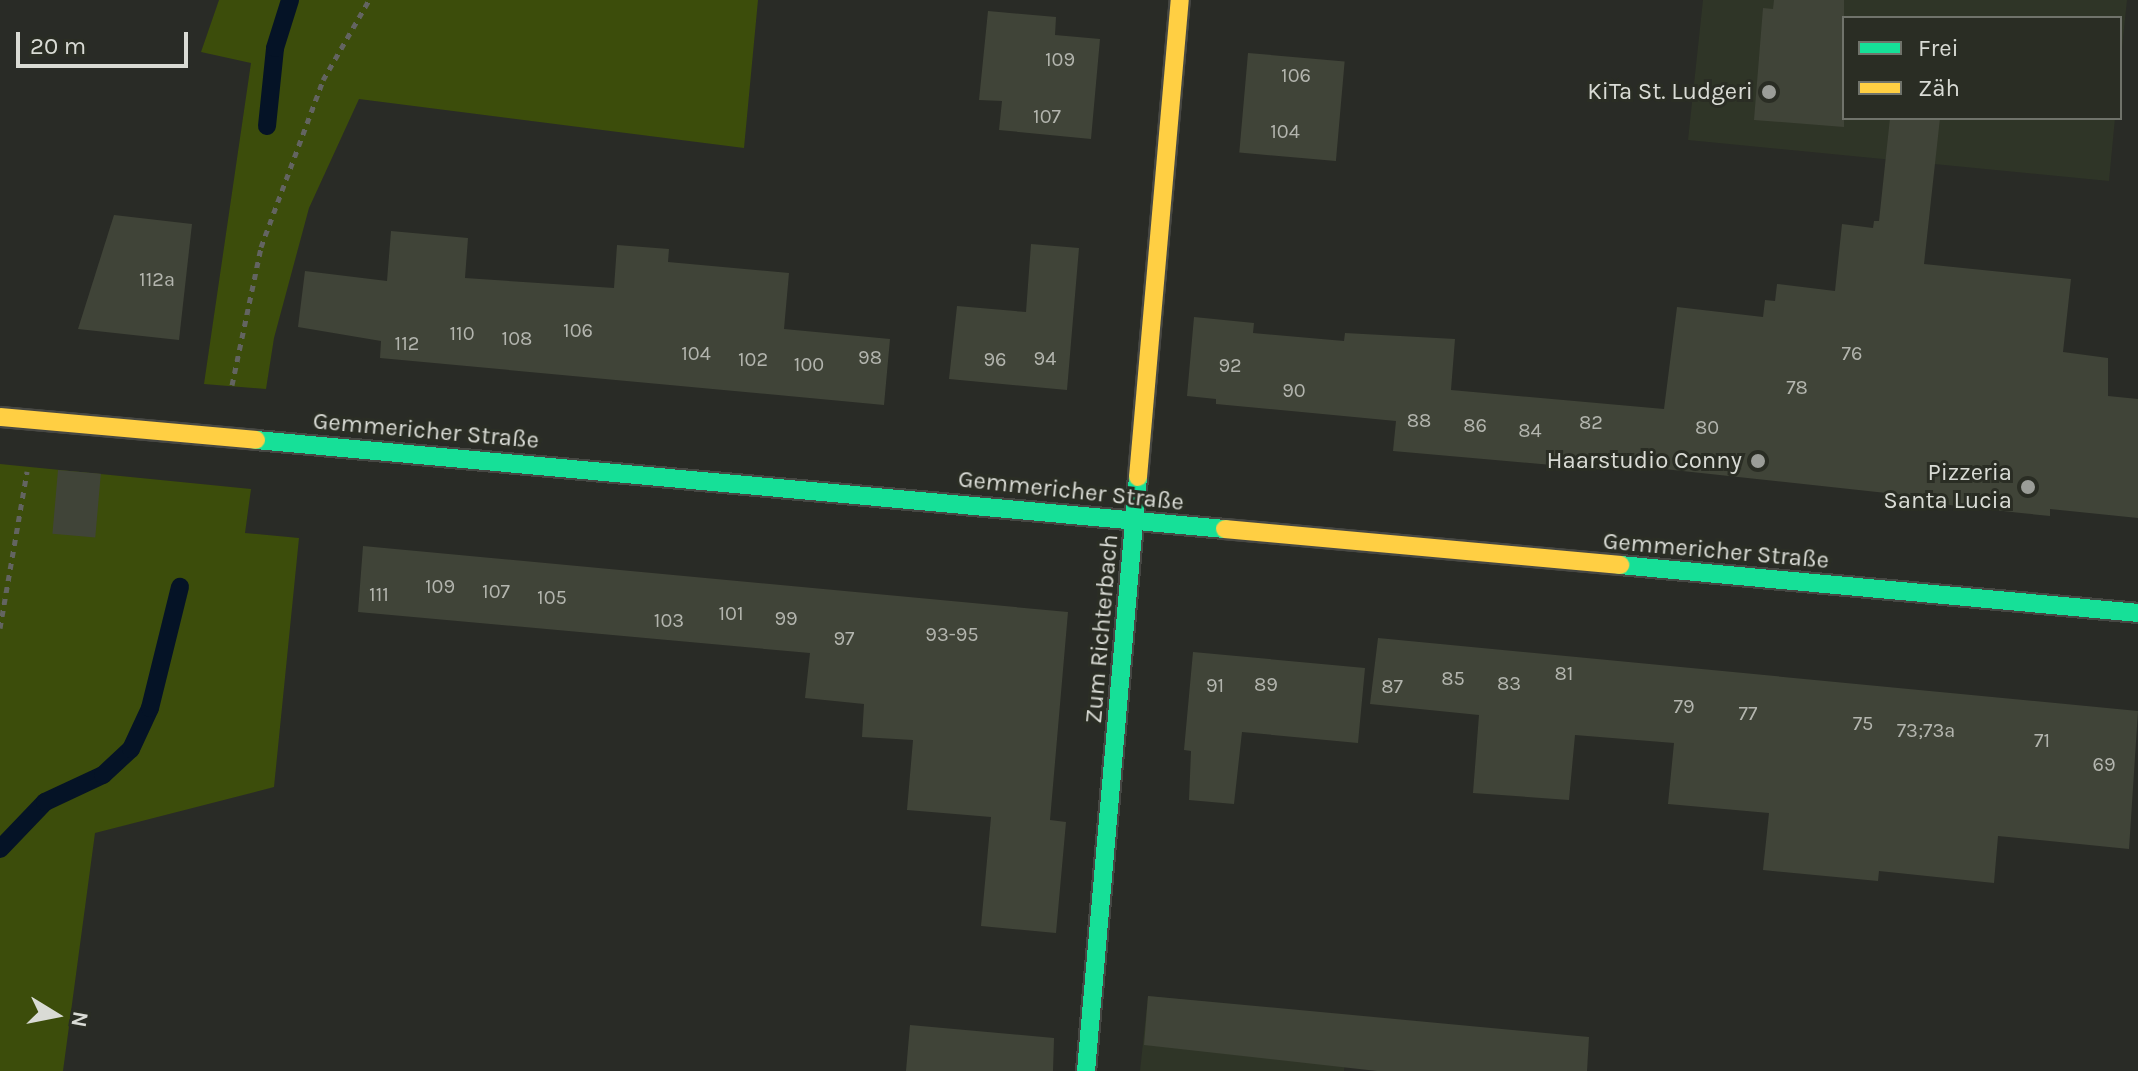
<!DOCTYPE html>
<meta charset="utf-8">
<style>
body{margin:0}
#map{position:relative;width:2138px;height:1071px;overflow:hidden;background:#292b26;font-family:Karla,sans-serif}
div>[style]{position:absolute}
.built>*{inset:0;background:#2f3527}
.green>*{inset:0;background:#3c4d0b}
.stream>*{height:18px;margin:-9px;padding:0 9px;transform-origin:9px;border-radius:9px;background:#051326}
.building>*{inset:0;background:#404438;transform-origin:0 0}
.path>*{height:5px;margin-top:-2.5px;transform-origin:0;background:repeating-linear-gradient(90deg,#636461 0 6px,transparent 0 12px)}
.roads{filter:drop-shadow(2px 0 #464743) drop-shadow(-2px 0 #464743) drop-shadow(0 2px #464743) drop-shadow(0 -2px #464743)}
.fast>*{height:18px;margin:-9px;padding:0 9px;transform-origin:9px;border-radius:9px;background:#16e098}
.slow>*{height:18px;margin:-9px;padding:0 9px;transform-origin:9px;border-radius:9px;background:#ffcf43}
.dots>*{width:22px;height:22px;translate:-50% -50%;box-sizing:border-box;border:4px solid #2a2d24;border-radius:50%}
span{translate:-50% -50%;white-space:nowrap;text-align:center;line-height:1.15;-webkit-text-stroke:6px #2a2d24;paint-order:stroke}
.number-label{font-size:20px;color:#b3b5ae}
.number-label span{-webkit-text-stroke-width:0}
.poi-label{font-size:24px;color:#d9dbd5}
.right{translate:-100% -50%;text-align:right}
.street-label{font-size:24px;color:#d9dbd5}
.legend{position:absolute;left:1842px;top:16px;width:280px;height:104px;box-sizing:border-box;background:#2a2d24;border:2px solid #70736b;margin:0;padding:10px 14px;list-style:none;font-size:24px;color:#d9dbd5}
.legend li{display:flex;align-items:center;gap:16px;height:40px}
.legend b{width:40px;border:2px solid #70736b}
.north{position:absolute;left:16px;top:975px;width:80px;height:80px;-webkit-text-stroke:6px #2a2d24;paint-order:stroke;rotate:100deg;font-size:22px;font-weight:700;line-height:32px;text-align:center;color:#d9dbd5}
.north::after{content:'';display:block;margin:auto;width:28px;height:36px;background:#d9dbd5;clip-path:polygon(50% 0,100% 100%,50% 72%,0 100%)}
.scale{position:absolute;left:16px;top:32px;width:172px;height:36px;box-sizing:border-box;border:4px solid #d9dbd5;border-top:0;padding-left:10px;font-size:24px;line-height:28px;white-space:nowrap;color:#d9dbd5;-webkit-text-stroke:6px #2a2d24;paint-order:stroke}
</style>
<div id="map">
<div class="built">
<div style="clip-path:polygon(1703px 0,2127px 0,2120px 67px,2120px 18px,1844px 18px,1844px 118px,2115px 118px,2109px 181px,1688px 140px)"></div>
<div style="clip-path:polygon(1148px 996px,1349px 1016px,1344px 1071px,1140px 1071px)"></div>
</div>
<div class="green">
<div style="clip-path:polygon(219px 0,758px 0,744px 148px,359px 99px,309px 208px,274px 338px,266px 389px,204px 384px,251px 63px,201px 52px)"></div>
<div style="clip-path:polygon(0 464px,251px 489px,245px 533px,299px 538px,274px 787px,95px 833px,63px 1071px,0 1071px)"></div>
</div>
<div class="stream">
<div style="left:267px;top:126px;width:78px;rotate:-84.1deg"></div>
<div style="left:275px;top:48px;width:50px;rotate:-72.6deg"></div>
<div style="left:0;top:849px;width:65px;rotate:-46.2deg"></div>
<div style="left:45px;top:802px;width:64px;rotate:-25deg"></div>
<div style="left:103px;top:775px;width:38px;rotate:-43deg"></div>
<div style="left:131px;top:749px;width:45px;rotate:-65.1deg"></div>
<div style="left:150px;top:708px;width:125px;rotate:-76.1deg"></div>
</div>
<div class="building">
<div style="clip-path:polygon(1774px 0,1844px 0,1844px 127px,1754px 120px,1763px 8px,1773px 9px)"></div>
<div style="clip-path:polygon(988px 11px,1056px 17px,1055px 35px,1100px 39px,1091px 139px,999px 130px,1002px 101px,979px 100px)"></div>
<div style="left:1248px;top:53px;width:97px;height:100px;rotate:5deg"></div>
<div style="clip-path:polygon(1890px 118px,1940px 118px,1924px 264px,2071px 279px,2063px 352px,2108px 358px,2108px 396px,2138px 399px,2138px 518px,2050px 509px,2050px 516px,2021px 513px,1922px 502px,1923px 497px,1608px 463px,1608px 470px,1393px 451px,1396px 421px,1216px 404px,1216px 399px,1187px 396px,1194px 317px,1254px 323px,1253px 333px,1344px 341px,1345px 333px,1455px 339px,1451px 390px,1664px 409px,1677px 307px,1763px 317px,1765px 300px,1775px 301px,1777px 284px,1835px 291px,1842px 224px,1873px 228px,1874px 221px,1879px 221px)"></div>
<div style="clip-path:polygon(114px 215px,192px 224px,179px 340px,78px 329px)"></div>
<div style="clip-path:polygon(391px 231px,468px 238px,465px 278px,614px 288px,617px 245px,669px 249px,668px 262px,789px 273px,784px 329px,890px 339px,884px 405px,380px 358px,381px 341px,298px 327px,305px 271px,387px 281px)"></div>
<div style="clip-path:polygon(1031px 244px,1079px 248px,1067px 390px,949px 379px,957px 306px,1026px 312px)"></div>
<div style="left:58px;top:470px;width:43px;height:64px;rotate:5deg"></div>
<div style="clip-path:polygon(363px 546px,1068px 612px,1050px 820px,1066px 822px,1056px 933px,981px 926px,991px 817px,907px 810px,913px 740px,862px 737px,864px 704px,805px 698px,810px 653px,358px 612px)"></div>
<div style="clip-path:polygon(1378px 638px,2138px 711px,2129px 849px,1998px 836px,1994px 883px,1879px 871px,1878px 881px,1763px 870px,1769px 813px,1668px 804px,1674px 743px,1575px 735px,1569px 800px,1473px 793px,1479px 715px,1370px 704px)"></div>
<div style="clip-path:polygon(1193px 652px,1365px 668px,1358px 743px,1242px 732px,1234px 804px,1189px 800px,1191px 751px,1184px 750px)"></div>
<div style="clip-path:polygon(1148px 996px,1589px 1037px,1587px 1071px,1377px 1071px,1144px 1045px)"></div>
<div style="clip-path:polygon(910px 1025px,1054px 1038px,1053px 1071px,906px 1071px)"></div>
</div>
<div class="path">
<div style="left:232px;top:385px;width:141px;rotate:-78.1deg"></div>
<div style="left:261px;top:247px;width:178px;rotate:-69.6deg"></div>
<div style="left:323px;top:80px;width:92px;rotate:-60.1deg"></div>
<div style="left:0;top:628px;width:159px;rotate:-80.2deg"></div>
</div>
<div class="roads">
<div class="fast">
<div style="left:256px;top:440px;width:973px;rotate:5.25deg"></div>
<div style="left:1620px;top:565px;width:520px;rotate:5.29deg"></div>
<div style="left:1086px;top:1071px;width:596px;rotate:-85deg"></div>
</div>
<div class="slow">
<div style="left:0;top:417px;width:257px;rotate:5.1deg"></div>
<div style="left:1138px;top:477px;width:479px;rotate:-85deg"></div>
<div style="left:1225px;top:529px;width:397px;rotate:5.2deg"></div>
</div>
</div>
<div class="dots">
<div style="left:1769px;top:92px;background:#9b9d98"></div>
<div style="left:1758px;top:461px;background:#9b9d98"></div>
<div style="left:2028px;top:487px;background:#9b9d98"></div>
</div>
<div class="number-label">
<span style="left:1060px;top:59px">109</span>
<span style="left:1296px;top:75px">106</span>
<span style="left:1047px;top:116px">107</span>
<span style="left:1285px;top:131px">104</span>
<span style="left:157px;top:279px">112a</span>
<span style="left:578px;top:330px">106</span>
<span style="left:462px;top:333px">110</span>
<span style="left:517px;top:338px">108</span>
<span style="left:407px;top:343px">112</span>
<span style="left:696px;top:353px">104</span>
<span style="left:1852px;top:353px">76</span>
<span style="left:870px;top:357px">98</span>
<span style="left:1045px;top:358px">94</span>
<span style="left:753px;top:359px">102</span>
<span style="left:995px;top:359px">96</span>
<span style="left:809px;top:364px">100</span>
<span style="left:1230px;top:365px">92</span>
<span style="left:1797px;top:387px">78</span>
<span style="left:1294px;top:390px">90</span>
<span style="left:1419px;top:420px">88</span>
<span style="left:1591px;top:422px">82</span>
<span style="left:1475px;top:425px">86</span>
<span style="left:1707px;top:427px">80</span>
<span style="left:1530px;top:430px">84</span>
<span style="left:440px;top:586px">109</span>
<span style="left:496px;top:591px">107</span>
<span style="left:379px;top:594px">111</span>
<span style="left:552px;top:597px">105</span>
<span style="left:731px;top:613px">101</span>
<span style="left:786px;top:618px">99</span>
<span style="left:669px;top:620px">103</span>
<span style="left:952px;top:634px">93-95</span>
<span style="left:844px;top:638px">97</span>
<span style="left:1564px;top:673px">81</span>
<span style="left:1453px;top:678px">85</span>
<span style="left:1509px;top:683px">83</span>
<span style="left:1266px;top:684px">89</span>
<span style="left:1215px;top:685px">91</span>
<span style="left:1392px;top:686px">87</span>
<span style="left:1684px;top:706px">79</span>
<span style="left:1748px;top:713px">77</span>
<span style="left:1863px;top:723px">75</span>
<span style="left:1926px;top:730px">73;73a</span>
<span style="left:2042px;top:740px">71</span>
<span style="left:2104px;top:764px">69</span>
</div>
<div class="poi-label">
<span class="right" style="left:1753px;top:92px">KiTa St. Ludgeri</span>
<span class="right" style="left:1742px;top:461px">Haarstudio Conny</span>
<span class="right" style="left:2012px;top:487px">Pizzeria<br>Santa Lucia</span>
</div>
<div class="street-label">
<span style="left:426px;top:431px;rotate:5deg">Gemmericher Straße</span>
<span style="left:1071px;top:491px;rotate:6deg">Gemmericher Straße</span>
<span style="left:1716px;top:551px;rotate:5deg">Gemmericher Straße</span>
<span style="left:1102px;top:629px;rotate:-85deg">Zum Richterbach</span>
</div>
<ul class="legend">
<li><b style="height:10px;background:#16e098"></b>Frei</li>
<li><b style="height:10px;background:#ffcf43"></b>Zäh</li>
</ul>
<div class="north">N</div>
<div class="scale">20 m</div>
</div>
